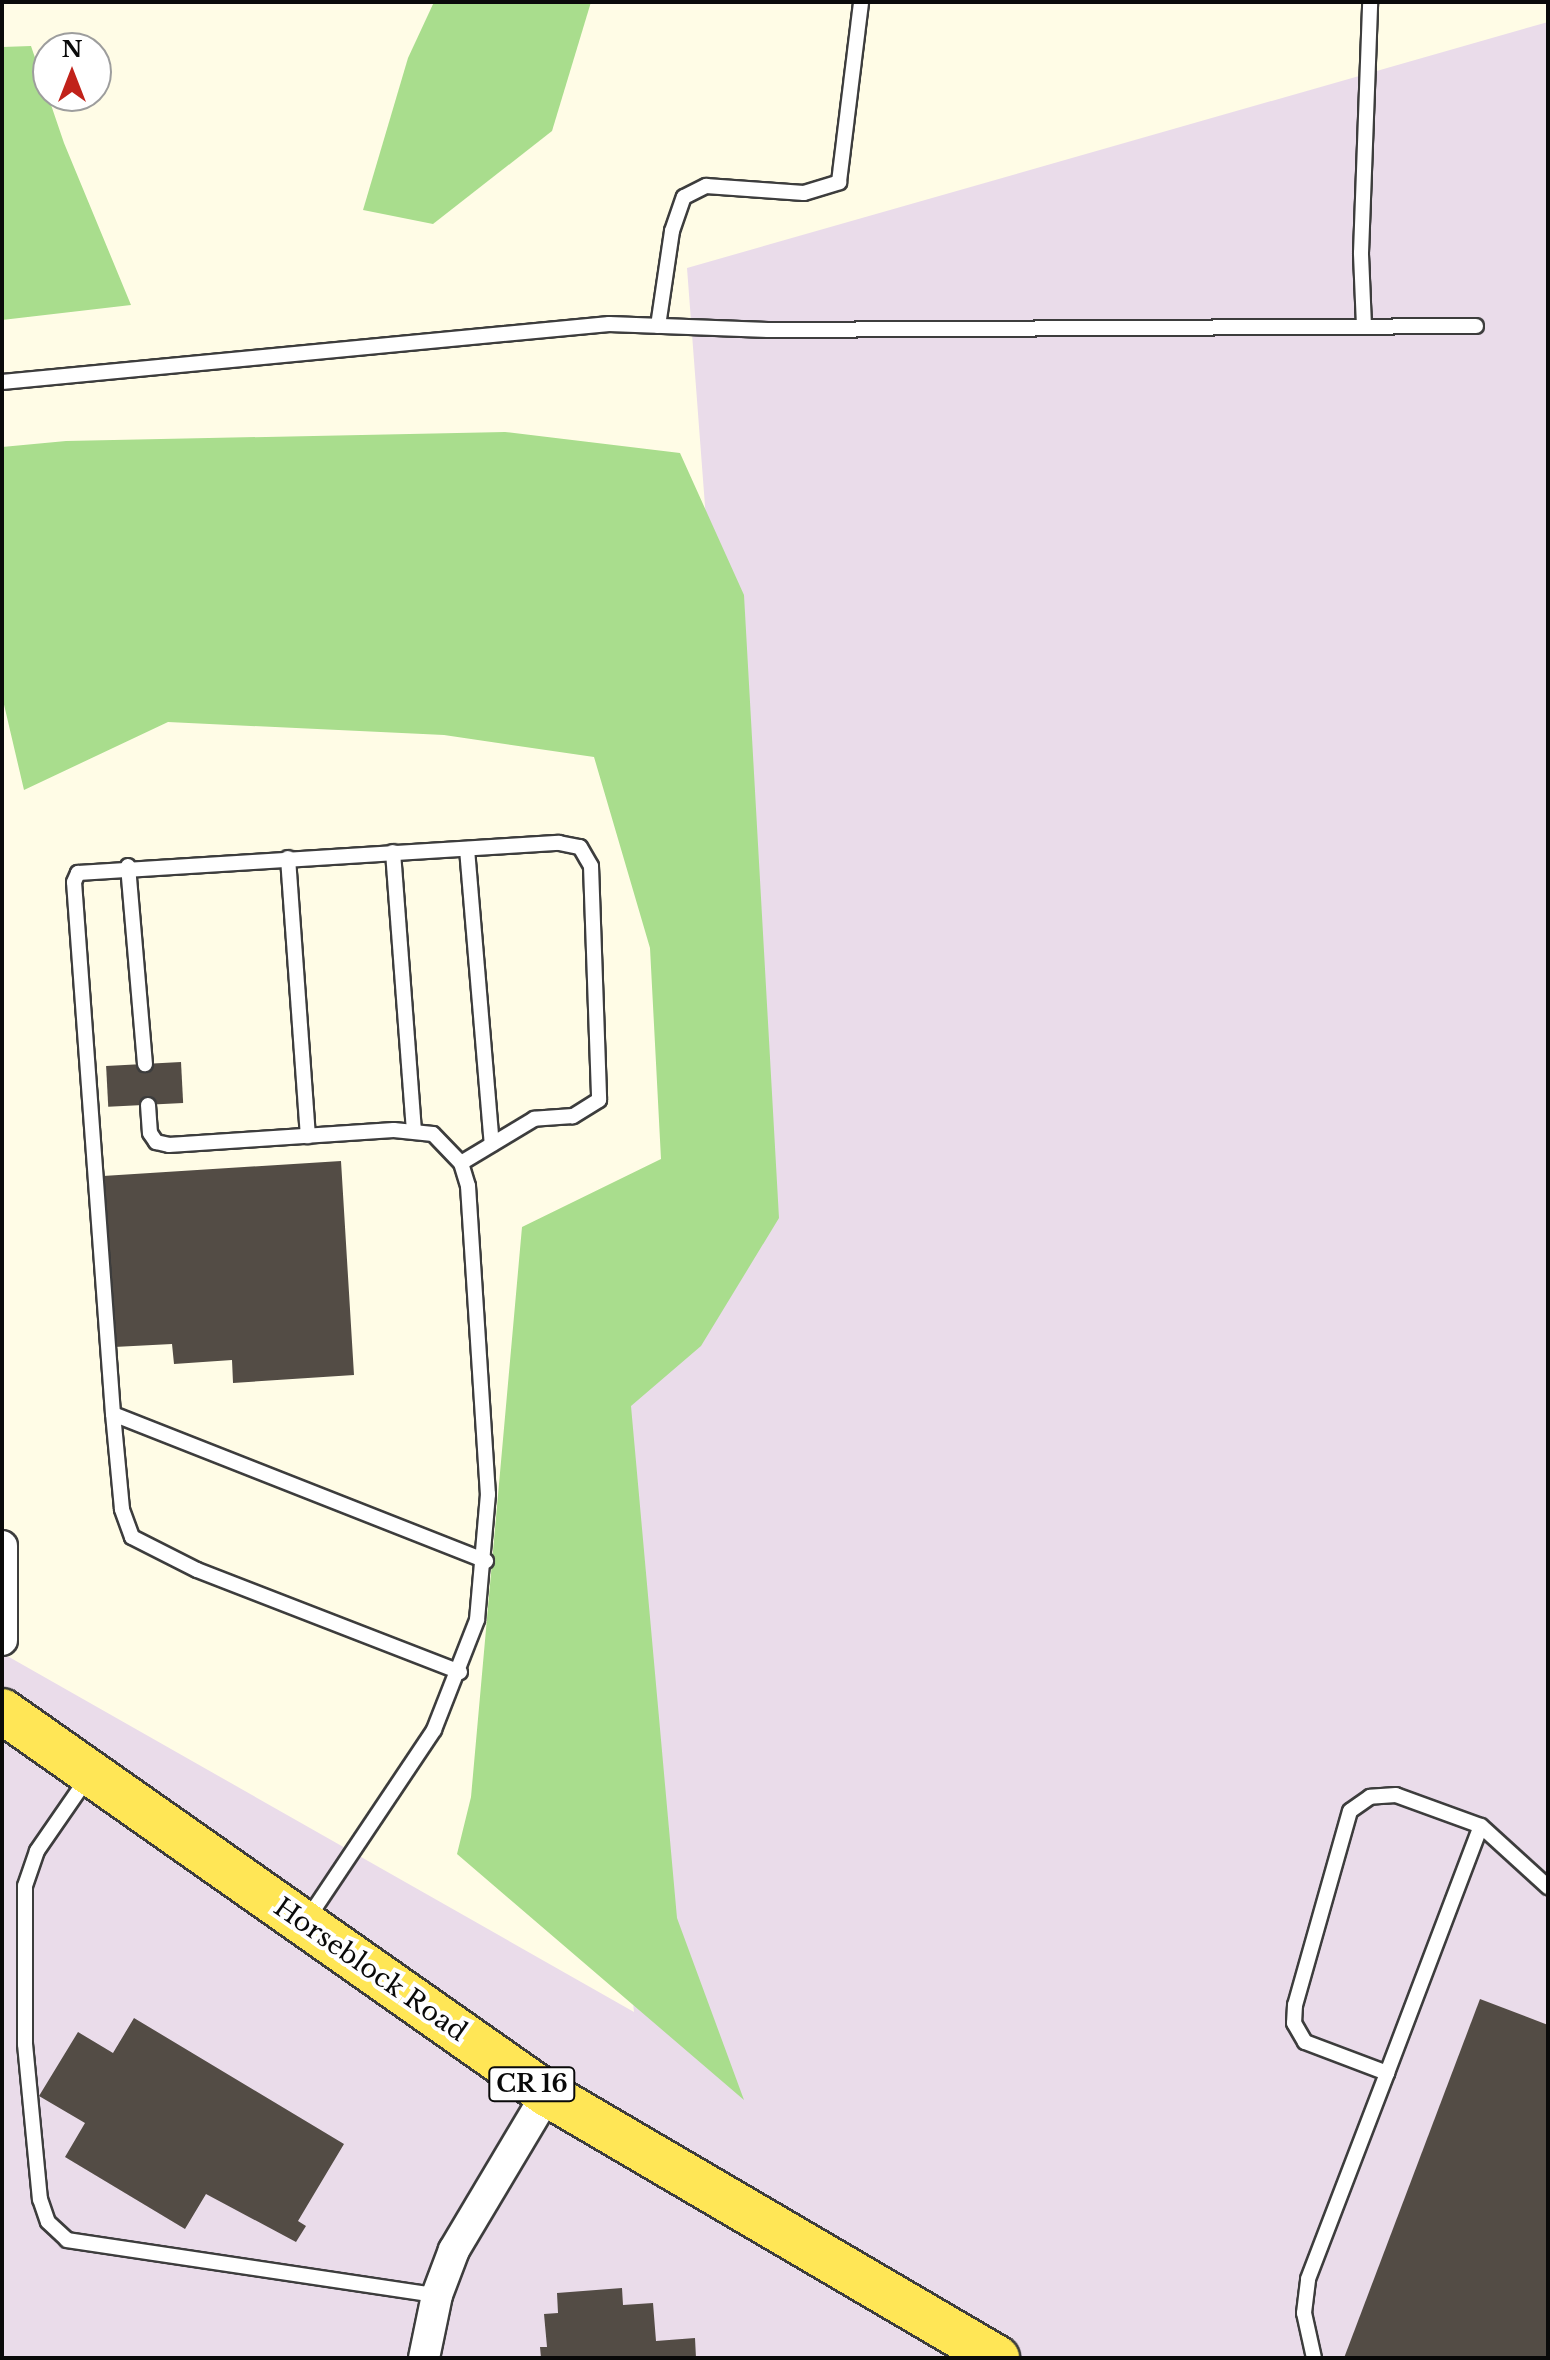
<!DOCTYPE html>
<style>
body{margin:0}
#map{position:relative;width:1550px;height:2360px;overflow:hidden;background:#fffce6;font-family:"Libre Baskerville",serif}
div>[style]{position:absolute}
.industrial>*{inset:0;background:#eadcea}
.forest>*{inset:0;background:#a9dd8d}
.building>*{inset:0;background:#534c45;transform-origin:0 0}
.roads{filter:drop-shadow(2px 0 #3d3d3d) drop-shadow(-2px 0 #3d3d3d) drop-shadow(0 2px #3d3d3d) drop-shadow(0 -2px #3d3d3d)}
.lane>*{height:14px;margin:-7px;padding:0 7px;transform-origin:7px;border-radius:7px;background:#fff}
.street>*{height:30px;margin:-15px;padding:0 15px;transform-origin:15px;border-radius:15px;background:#fff}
.primary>*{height:44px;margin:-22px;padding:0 22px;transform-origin:22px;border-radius:22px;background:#ffe656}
span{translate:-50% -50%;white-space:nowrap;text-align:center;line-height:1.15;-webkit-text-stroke:8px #fff;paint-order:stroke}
.shield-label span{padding:2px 6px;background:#fff;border:2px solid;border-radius:6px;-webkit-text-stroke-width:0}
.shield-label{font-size:24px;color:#0a0a0a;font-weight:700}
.street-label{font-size:26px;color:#0a0a0a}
.frame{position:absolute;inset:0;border:4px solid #0a0a0a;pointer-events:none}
.north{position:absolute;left:32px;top:32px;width:80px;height:80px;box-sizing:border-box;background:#fff;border:2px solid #9d9d9d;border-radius:50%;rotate:0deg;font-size:22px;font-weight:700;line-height:32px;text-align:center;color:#0a0a0a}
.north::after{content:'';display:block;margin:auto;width:28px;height:36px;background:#c1221a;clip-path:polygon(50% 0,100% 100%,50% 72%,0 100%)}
</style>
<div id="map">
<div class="industrial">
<div style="clip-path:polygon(1548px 22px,1548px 2358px,2px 2358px,2px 1653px,634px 2012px,562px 1317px,760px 1233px,687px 268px)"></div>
</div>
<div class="forest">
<div style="clip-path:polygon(434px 2px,591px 2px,552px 131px,433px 224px,363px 210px,408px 58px)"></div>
<div style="clip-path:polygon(31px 46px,64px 143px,131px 305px,2px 320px,2px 47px)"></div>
<div style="clip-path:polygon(505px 432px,680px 453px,744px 595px,779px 1218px,701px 1346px,631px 1406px,677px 1918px,744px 2100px,457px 1854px,471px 1797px,522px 1227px,661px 1159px,650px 948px,594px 757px,444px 735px,168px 722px,24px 790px,2px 696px,2px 447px,66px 441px)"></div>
</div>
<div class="building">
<div style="left:181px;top:1062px;width:41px;height:75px;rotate:87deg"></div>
<div style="clip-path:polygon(341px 1161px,354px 1375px,233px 1383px,232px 1360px,174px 1364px,172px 1344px,114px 1347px,103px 1176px)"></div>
<div style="clip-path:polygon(1480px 1999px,1548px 2025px,1548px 2358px,1344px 2358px)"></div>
<div style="clip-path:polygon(134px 2018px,344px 2144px,298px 2221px,306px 2226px,296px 2242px,206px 2194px,185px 2229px,65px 2157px,85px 2123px,39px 2096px,78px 2032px,113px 2053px)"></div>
<div style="clip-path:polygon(622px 2288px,623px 2305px,653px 2303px,656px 2341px,695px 2338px,696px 2358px,541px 2358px,540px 2347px,547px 2347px,544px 2314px,558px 2313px,557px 2293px)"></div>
</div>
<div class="roads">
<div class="lane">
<div style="left:658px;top:326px;width:96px;rotate:-81.6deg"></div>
<div style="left:672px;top:231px;width:36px;rotate:-71deg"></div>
<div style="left:684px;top:197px;width:25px;rotate:-27deg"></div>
<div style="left:706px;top:186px;width:98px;rotate:4.1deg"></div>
<div style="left:804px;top:193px;width:37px;rotate:-17deg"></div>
<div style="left:839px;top:182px;width:181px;rotate:-83deg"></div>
<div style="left:1364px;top:326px;width:73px;rotate:-92.4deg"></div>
<div style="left:1361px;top:253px;width:251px;rotate:-87.9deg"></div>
<div style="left:2px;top:382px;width:610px;rotate:-5.46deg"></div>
<div style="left:609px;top:324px;width:159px;rotate:2.2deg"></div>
<div style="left:768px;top:330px;width:708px;rotate:-0.32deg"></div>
<div style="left:467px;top:849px;width:296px;rotate:85.2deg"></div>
<div style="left:393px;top:852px;width:279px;rotate:85.7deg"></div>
<div style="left:288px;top:858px;width:279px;rotate:85.9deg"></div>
<div style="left:128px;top:866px;width:199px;rotate:85.1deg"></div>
<div style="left:148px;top:1105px;width:28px;rotate:86deg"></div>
<div style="left:150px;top:1133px;width:11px;rotate:56deg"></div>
<div style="left:156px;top:1142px;width:13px;rotate:13deg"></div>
<div style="left:169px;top:1145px;width:225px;rotate:-3.8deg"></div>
<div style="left:394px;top:1130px;width:39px;rotate:6deg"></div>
<div style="left:433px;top:1134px;width:40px;rotate:46deg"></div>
<div style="left:461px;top:1163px;width:24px;rotate:73deg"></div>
<div style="left:468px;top:1186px;width:309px;rotate:86.3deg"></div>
<div style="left:488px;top:1494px;width:126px;rotate:95deg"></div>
<div style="left:477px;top:1620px;width:118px;rotate:111.4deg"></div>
<div style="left:434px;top:1730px;width:229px;rotate:123.8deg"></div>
<div style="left:113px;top:1414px;width:401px;rotate:21.5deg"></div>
<div style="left:460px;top:1672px;width:282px;rotate:-158.8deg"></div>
<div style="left:197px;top:1570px;width:73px;rotate:-153.1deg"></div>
<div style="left:132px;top:1537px;width:30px;rotate:-110deg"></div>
<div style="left:122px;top:1509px;width:95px;rotate:-95.4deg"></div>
<div style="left:113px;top:1414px;width:533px;rotate:-94.19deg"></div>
<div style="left:74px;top:882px;width:10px;rotate:-66deg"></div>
<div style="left:78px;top:873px;width:482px;rotate:-3.6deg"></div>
<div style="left:559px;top:843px;width:21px;rotate:11deg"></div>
<div style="left:580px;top:847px;width:22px;rotate:60deg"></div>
<div style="left:591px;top:866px;width:234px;rotate:88deg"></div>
<div style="left:599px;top:1100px;width:31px;rotate:148deg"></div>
<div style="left:573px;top:1116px;width:39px;rotate:176deg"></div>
<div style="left:534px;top:1119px;width:85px;rotate:148.9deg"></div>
<div style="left:88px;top:1777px;width:90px;rotate:124.6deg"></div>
<div style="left:37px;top:1851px;width:37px;rotate:109deg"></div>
<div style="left:25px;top:1886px;width:158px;rotate:90deg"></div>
<div style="left:25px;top:2044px;width:156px;rotate:84.5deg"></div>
<div style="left:40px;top:2199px;width:24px;rotate:71deg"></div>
<div style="left:48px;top:2222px;width:26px;rotate:43deg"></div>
<div style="left:67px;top:2240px;width:374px;rotate:8.5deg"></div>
<div style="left:1481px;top:1826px;width:91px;rotate:42.3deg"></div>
<div style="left:1314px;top:2358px;width:46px;rotate:-102.5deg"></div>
<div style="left:1304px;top:2313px;width:34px;rotate:-83deg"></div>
<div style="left:1308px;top:2279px;width:221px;rotate:-69deg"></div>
<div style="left:1387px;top:2073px;width:264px;rotate:-69.2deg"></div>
<div style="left:1481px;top:1826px;width:90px;rotate:-160deg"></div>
<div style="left:1396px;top:1795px;width:26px;rotate:176deg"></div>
<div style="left:1370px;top:1797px;width:24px;rotate:145deg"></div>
<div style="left:1350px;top:1811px;width:202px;rotate:105.8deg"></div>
<div style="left:1295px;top:2005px;width:18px;rotate:93deg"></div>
<div style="left:1294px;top:2023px;width:22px;rotate:60deg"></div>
<div style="left:1305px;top:2042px;width:88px;rotate:20.7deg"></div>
</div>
<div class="street">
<div style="left:2px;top:1546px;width:94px;rotate:90deg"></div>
<div style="left:424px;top:2358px;width:64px;rotate:-78.3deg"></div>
<div style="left:437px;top:2295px;width:48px;rotate:-69.3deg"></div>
<div style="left:454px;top:2250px;width:182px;rotate:-59.2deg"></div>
</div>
<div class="primary">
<div style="left:2px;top:1711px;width:666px;rotate:35.1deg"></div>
<div style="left:547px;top:2094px;width:522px;rotate:30.4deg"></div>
</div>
</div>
<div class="shield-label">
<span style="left:532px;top:2084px">CR 16</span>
</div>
<div class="street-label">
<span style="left:370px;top:1970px;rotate:35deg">Horseblock Road</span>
</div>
<div class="frame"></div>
<div class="north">N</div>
</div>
